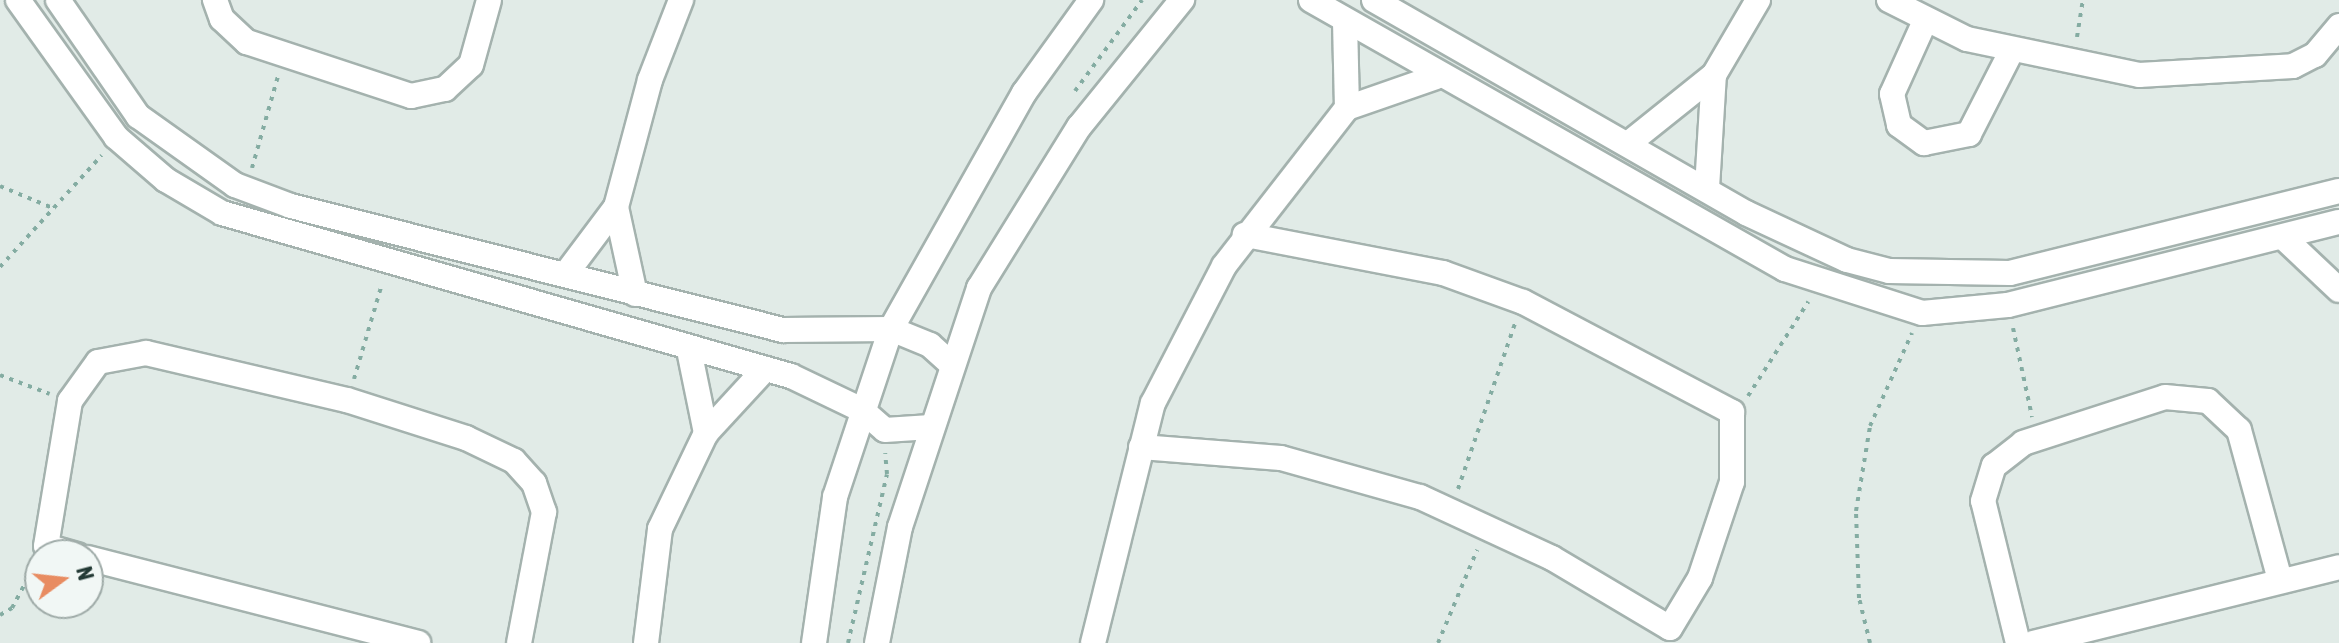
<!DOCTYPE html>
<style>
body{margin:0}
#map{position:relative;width:2339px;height:643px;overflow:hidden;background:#e1ebe7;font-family:"Asap Condensed",sans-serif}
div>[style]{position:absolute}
.path>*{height:4px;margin-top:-2px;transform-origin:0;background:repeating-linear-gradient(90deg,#84aca2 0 4px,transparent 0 10px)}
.roads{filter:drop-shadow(2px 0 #a4b2ae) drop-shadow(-2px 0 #a4b2ae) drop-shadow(0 2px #a4b2ae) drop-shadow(0 -2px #a4b2ae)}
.street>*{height:24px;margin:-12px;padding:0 12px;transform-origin:12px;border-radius:12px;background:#fff}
.secondary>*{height:24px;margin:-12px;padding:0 12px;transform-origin:12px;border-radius:12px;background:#fff}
span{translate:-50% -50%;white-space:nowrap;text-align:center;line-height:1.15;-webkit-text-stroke:7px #f1f7f5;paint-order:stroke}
.north{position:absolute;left:24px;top:539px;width:80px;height:80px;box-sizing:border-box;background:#f1f7f5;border:2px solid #9faba8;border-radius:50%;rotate:75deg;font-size:22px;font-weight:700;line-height:32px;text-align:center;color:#233a35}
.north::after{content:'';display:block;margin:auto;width:28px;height:36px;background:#e88c61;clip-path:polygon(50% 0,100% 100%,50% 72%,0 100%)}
</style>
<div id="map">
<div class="path">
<div style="left:2077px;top:37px;width:37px;rotate:-81deg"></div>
<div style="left:1075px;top:91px;width:113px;rotate:-53.6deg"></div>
<div style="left:252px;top:168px;width:96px;rotate:-74.2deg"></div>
<div style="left:0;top:186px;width:60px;rotate:22.7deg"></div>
<div style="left:0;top:267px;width:151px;rotate:-47.7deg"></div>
<div style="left:2013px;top:328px;width:91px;rotate:77.9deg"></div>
<div style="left:0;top:375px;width:53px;rotate:20.8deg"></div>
<div style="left:354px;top:379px;width:99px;rotate:-73.6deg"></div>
<div style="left:1748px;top:396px;width:112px;rotate:-57.4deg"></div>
<div style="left:1458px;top:489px;width:176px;rotate:-71deg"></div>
<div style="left:0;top:615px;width:14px;rotate:-30deg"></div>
<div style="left:12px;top:608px;width:49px;rotate:-61.9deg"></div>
<div style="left:848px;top:643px;width:173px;rotate:-77deg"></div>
<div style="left:887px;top:474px;width:21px;rotate:-95deg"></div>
<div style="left:1438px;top:643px;width:101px;rotate:-67.2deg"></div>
<div style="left:1870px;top:643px;width:46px;rotate:-103.7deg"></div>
<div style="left:1859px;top:598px;width:87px;rotate:-92deg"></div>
<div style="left:1856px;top:511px;width:86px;rotate:-80.6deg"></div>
<div style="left:1870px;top:426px;width:102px;rotate:-65.7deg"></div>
</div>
<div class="roads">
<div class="street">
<div style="left:215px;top:0;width:20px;rotate:70deg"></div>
<div style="left:222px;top:19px;width:34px;rotate:43deg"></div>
<div style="left:247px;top:42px;width:173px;rotate:18.2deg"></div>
<div style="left:411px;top:96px;width:35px;rotate:-12deg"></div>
<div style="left:445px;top:89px;width:35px;rotate:-43deg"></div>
<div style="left:471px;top:65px;width:67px;rotate:-74.5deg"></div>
<div style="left:1889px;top:0;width:87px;rotate:26.6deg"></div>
<div style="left:1967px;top:39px;width:176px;rotate:11.8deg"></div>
<div style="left:2139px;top:75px;width:154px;rotate:-3.3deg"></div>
<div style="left:2293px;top:66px;width:25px;rotate:-27deg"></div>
<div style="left:2315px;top:55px;width:38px;rotate:-50deg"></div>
<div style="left:1345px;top:21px;width:87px;rotate:88.7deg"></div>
<div style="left:1925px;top:21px;width:80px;rotate:114.3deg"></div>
<div style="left:1892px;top:94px;width:32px;rotate:77deg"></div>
<div style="left:1899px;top:125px;width:31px;rotate:36deg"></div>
<div style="left:1924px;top:143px;width:46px;rotate:-11.3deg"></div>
<div style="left:1969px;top:134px;width:92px;rotate:-62.9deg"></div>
<div style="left:1629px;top:143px;width:109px;rotate:-38.7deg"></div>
<div style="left:1714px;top:75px;width:87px;rotate:-59.6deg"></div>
<div style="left:1707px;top:188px;width:113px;rotate:-86.5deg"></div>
<div style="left:616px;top:207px;width:89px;rotate:77.7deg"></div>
<div style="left:2285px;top:239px;width:74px;rotate:43.4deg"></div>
<div style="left:565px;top:275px;width:85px;rotate:-53.1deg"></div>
<div style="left:616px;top:207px;width:131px;rotate:-75deg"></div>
<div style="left:650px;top:80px;width:86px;rotate:-68.8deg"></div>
<div style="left:689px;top:350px;width:85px;rotate:78.4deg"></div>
<div style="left:1141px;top:447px;width:140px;rotate:4.5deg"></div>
<div style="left:1281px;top:458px;width:144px;rotate:15.7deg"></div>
<div style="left:1420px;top:497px;width:145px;rotate:24.8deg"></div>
<div style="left:1552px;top:558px;width:137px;rotate:30.7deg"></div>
<div style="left:1670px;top:628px;width:58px;rotate:-59deg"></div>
<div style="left:1700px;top:578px;width:101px;rotate:-71.6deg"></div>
<div style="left:1732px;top:482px;width:70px;rotate:-90deg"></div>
<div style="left:1732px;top:412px;width:236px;rotate:-152.2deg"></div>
<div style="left:1523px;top:302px;width:85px;rotate:-160.1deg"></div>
<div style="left:1443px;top:273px;width:202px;rotate:-169.1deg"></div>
<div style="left:77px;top:555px;width:32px;rotate:-164deg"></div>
<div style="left:46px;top:546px;width:147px;rotate:-80.6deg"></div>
<div style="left:70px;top:401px;width:48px;rotate:-54.3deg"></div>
<div style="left:98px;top:362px;width:49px;rotate:-10.6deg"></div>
<div style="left:146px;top:353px;width:206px;rotate:13.2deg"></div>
<div style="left:347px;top:400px;width:125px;rotate:17.7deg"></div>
<div style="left:466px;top:438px;width:53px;rotate:25.6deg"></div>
<div style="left:514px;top:461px;width:30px;rotate:48deg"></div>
<div style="left:534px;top:483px;width:31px;rotate:71deg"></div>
<div style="left:544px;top:512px;width:133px;rotate:100.8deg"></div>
<div style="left:88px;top:558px;width:341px;rotate:14.4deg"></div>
<div style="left:646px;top:643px;width:115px;rotate:-83deg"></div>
<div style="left:660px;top:529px;width:106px;rotate:-64.4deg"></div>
<div style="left:706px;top:433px;width:87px;rotate:-47.3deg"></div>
<div style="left:1093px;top:643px;width:247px;rotate:-76deg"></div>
<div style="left:1153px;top:403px;width:154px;rotate:-62.6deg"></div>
<div style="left:1224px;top:266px;width:200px;rotate:-52.1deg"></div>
<div style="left:1347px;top:108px;width:94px;rotate:-19.2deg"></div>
<div style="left:2018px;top:643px;width:146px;rotate:-103.8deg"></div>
<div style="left:1983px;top:501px;width:37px;rotate:-73deg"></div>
<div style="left:1994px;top:466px;width:37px;rotate:-38deg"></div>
<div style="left:2023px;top:443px;width:149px;rotate:-17.9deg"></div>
<div style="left:2165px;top:397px;width:43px;rotate:5.3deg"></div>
<div style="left:2208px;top:401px;width:42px;rotate:43.1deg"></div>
<div style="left:2239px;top:430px;width:156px;rotate:74.7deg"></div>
<div style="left:2033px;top:643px;width:315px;rotate:-13.9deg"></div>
</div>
<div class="secondary">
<div style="left:18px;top:0;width:168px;rotate:54.4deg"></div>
<div style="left:116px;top:137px;width:66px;rotate:40.7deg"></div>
<div style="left:166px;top:180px;width:65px;rotate:30.5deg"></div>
<div style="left:222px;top:213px;width:592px;rotate:15.99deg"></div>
<div style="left:791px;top:376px;width:79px;rotate:25.6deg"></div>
<div style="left:862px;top:410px;width:30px;rotate:41deg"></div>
<div style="left:885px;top:430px;width:46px;rotate:-3.7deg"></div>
<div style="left:58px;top:0;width:141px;rotate:55.4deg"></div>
<div style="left:138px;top:116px;width:119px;rotate:35.4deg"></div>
<div style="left:235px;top:185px;width:60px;rotate:20.6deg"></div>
<div style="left:291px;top:206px;width:507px;rotate:14.15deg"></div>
<div style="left:783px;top:330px;width:108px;rotate:-0.5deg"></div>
<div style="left:891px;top:329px;width:42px;rotate:22.3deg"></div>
<div style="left:930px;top:345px;width:28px;rotate:42deg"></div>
<div style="left:1311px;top:0;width:545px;rotate:29.58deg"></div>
<div style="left:1785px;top:269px;width:144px;rotate:17.8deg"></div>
<div style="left:1922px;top:313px;width:86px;rotate:-5.3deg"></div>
<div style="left:2008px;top:305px;width:341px;rotate:-14.1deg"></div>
<div style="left:1374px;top:0;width:429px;rotate:29.8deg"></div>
<div style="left:1746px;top:213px;width:111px;rotate:25deg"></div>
<div style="left:1847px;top:260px;width:43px;rotate:14.7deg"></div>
<div style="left:1889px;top:271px;width:121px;rotate:0.9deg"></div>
<div style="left:2010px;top:273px;width:339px;rotate:-14deg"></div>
<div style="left:814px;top:643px;width:148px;rotate:-81.8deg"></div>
<div style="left:835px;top:497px;width:177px;rotate:-71.6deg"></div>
<div style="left:891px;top:329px;width:271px;rotate:-60.6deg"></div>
<div style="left:1024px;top:93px;width:115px;rotate:-54.2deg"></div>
<div style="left:877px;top:643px;width:118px;rotate:-78.8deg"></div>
<div style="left:900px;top:527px;width:252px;rotate:-71.7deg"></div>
<div style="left:979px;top:288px;width:190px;rotate:-58.2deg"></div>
<div style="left:1079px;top:127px;width:164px;rotate:-51deg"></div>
</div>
</div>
<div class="north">N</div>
</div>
